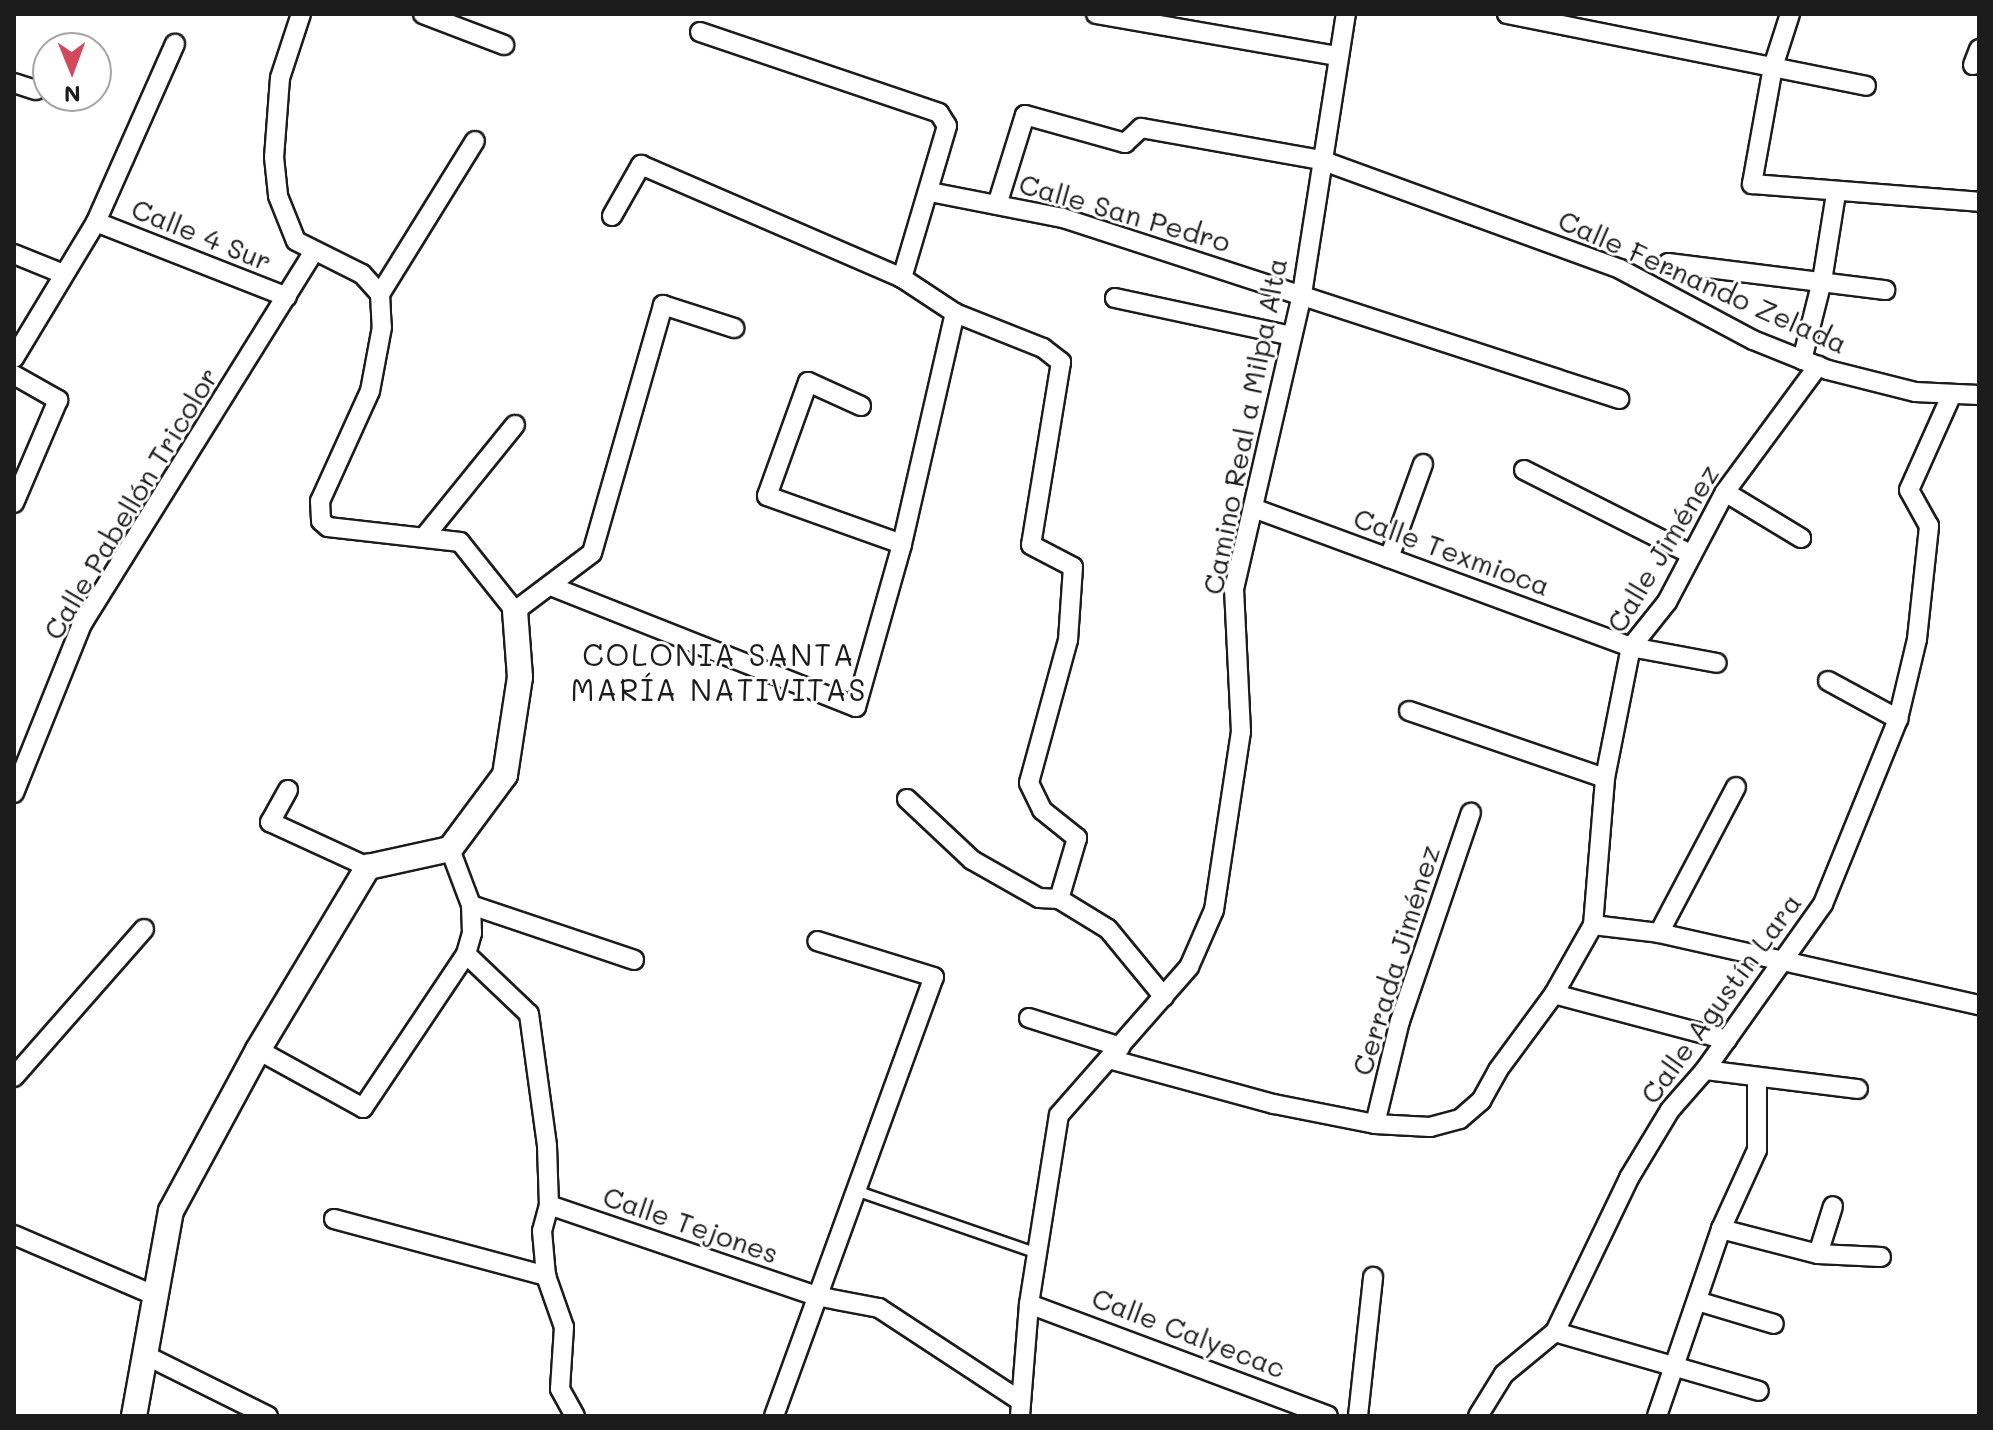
<!DOCTYPE html>
<meta charset="utf-8">
<style>
body{margin:0}
#map{position:relative;width:1993px;height:1430px;overflow:hidden;background:#fff;font-family:Mali,sans-serif}
div>[style]{position:absolute}
.roads{filter:drop-shadow(2px 0 #1c1c1c) drop-shadow(-2px 0 #1c1c1c) drop-shadow(0 2px #1c1c1c) drop-shadow(0 -2px #1c1c1c)}
.lane>*{height:9px;margin:-4.5px;padding:0 4.5px;transform-origin:4.5px;border-radius:4.5px;background:#fff}
.street>*{height:18px;margin:-9px;padding:0 9px;transform-origin:9px;border-radius:9px;background:#fff}
.secondary>*{height:24px;margin:-12px;padding:0 12px;transform-origin:12px;border-radius:12px;background:#fff}
span{translate:-50% -50%;white-space:nowrap;text-align:center;line-height:1.15;-webkit-text-stroke:6px #fff;paint-order:stroke}
.street-label{font-size:28px;color:#1c1c1c}
.neighbourhood-label{font-size:30px;color:#1c1c1c;letter-spacing:2px}
.frame{position:absolute;inset:0;border:16px solid #1c1c1c;pointer-events:none}
.north{position:absolute;left:32px;top:32px;width:80px;height:80px;box-sizing:border-box;background:#fff;border:2px solid #a4a4a4;border-radius:50%;rotate:179deg;font-size:22px;font-weight:700;line-height:32px;text-align:center;color:#1c1c1c}
.north::after{content:'';display:block;margin:auto;width:28px;height:36px;background:#d1495b;clip-path:polygon(50% 0,100% 100%,50% 72%,0 100%)}
</style>
<div id="map">
<div class="roads">
<div class="lane">
<div style="left:858px;top:1191px;width:189px;rotate:19.1deg"></div>
</div>
<div class="street">
<div style="left:301px;top:14px;width:67px;rotate:108.2deg"></div>
<div style="left:280px;top:78px;width:79px;rotate:94.3deg"></div>
<div style="left:274px;top:157px;width:39px;rotate:84deg"></div>
<div style="left:278px;top:196px;width:48px;rotate:68.2deg"></div>
<div style="left:296px;top:241px;width:74px;rotate:26.6deg"></div>
<div style="left:362px;top:274px;width:27px;rotate:48deg"></div>
<div style="left:380px;top:294px;width:33px;rotate:87deg"></div>
<div style="left:382px;top:327px;width:65px;rotate:100.6deg"></div>
<div style="left:370px;top:391px;width:121px;rotate:114.4deg"></div>
<div style="left:320px;top:501px;width:20px;rotate:87deg"></div>
<div style="left:321px;top:521px;width:9px;rotate:41deg"></div>
<div style="left:328px;top:527px;width:133px;rotate:6.5deg"></div>
<div style="left:460px;top:542px;width:88px;rotate:51.4deg"></div>
<div style="left:515px;top:611px;width:96px;rotate:-37deg"></div>
<div style="left:592px;top:553px;width:258px;rotate:-74deg"></div>
<div style="left:663px;top:305px;width:75px;rotate:17.9deg"></div>
<div style="left:423px;top:14px;width:87px;rotate:20.9deg"></div>
<div style="left:1096px;top:14px;width:245px;rotate:9.9deg"></div>
<div style="left:1507px;top:14px;width:366px;rotate:11.3deg"></div>
<div style="left:1790px;top:14px;width:56px;rotate:107.8deg"></div>
<div style="left:1773px;top:67px;width:119px;rotate:100.2deg"></div>
<div style="left:1752px;top:184px;width:228px;rotate:4.5deg"></div>
<div style="left:700px;top:32px;width:252px;rotate:18.7deg"></div>
<div style="left:939px;top:113px;width:15px;rotate:58deg"></div>
<div style="left:947px;top:126px;width:159px;rotate:106.5deg"></div>
<div style="left:1973px;top:65px;width:17px;rotate:-69deg"></div>
<div style="left:14px;top:83px;width:23px;rotate:18deg"></div>
<div style="left:930px;top:192px;width:136px;rotate:11.1deg"></div>
<div style="left:1063px;top:218px;width:585px;rotate:18.03deg"></div>
<div style="left:997px;top:205px;width:94px;rotate:-72.7deg"></div>
<div style="left:1025px;top:115px;width:104px;rotate:15.6deg"></div>
<div style="left:1125px;top:143px;width:22px;rotate:-43deg"></div>
<div style="left:1141px;top:128px;width:183px;rotate:10.1deg"></div>
<div style="left:1321px;top:160px;width:318px;rotate:20deg"></div>
<div style="left:1620px;top:269px;width:151px;rotate:28.1deg"></div>
<div style="left:1753px;top:340px;width:81px;rotate:21.8deg"></div>
<div style="left:1828px;top:370px;width:90px;rotate:14.2deg"></div>
<div style="left:1915px;top:392px;width:64px;rotate:2.7deg"></div>
<div style="left:612px;top:216px;width:59px;rotate:-60.4deg"></div>
<div style="left:641px;top:165px;width:284px;rotate:23.4deg"></div>
<div style="left:902px;top:278px;width:64px;rotate:33.4deg"></div>
<div style="left:955px;top:313px;width:95px;rotate:21.7deg"></div>
<div style="left:1043px;top:348px;width:23px;rotate:38deg"></div>
<div style="left:1061px;top:362px;width:185px;rotate:99.3deg"></div>
<div style="left:1031px;top:545px;width:47px;rotate:27.6deg"></div>
<div style="left:1073px;top:567px;width:73px;rotate:93.9deg"></div>
<div style="left:1068px;top:640px;width:148px;rotate:105.3deg"></div>
<div style="left:1029px;top:783px;width:30px;rotate:64deg"></div>
<div style="left:1042px;top:810px;width:45px;rotate:38.7deg"></div>
<div style="left:1077px;top:838px;width:64px;rotate:106.4deg"></div>
<div style="left:96px;top:222px;width:205px;rotate:21.4deg"></div>
<div style="left:14px;top:254px;width:51px;rotate:22deg"></div>
<div style="left:1668px;top:263px;width:219px;rotate:7.1deg"></div>
<div style="left:380px;top:294px;width:180px;rotate:-58.2deg"></div>
<div style="left:1115px;top:298px;width:181px;rotate:12.1deg"></div>
<div style="left:14px;top:358px;width:159px;rotate:-58.9deg"></div>
<div style="left:96px;top:222px;width:195px;rotate:-66.1deg"></div>
<div style="left:1802px;top:360px;width:81px;rotate:-75.8deg"></div>
<div style="left:1822px;top:281px;width:88px;rotate:-80.9deg"></div>
<div style="left:14px;top:375px;width:51px;rotate:29.6deg"></div>
<div style="left:58px;top:400px;width:112px;rotate:113.1deg"></div>
<div style="left:861px;top:406px;width:58px;rotate:-155.6deg"></div>
<div style="left:808px;top:382px;width:121px;rotate:109.8deg"></div>
<div style="left:767px;top:496px;width:143px;rotate:19.6deg"></div>
<div style="left:1524px;top:470px;width:188px;rotate:26.8deg"></div>
<div style="left:1725px;top:492px;width:89px;rotate:31.2deg"></div>
<div style="left:1253px;top:508px;width:403px;rotate:20.2deg"></div>
<div style="left:1631px;top:647px;width:87px;rotate:10.5deg"></div>
<div style="left:425px;top:536px;width:143px;rotate:-51deg"></div>
<div style="left:1389px;top:558px;width:100px;rotate:-70.1deg"></div>
<div style="left:553px;top:587px;width:326px;rotate:21.6deg"></div>
<div style="left:856px;top:707px;width:169px;rotate:-74.2deg"></div>
<div style="left:902px;top:544px;width:237px;rotate:-77.1deg"></div>
<div style="left:1828px;top:681px;width:80px;rotate:28.5deg"></div>
<div style="left:1409px;top:711px;width:207px;rotate:18.9deg"></div>
<div style="left:288px;top:790px;width:37px;rotate:119deg"></div>
<div style="left:270px;top:822px;width:108px;rotate:24.7deg"></div>
<div style="left:14px;top:793px;width:182px;rotate:-68.1deg"></div>
<div style="left:82px;top:624px;width:438px;rotate:-58.1deg"></div>
<div style="left:907px;top:799px;width:89px;rotate:43.2deg"></div>
<div style="left:972px;top:860px;width:77px;rotate:29.6deg"></div>
<div style="left:1039px;top:898px;width:20px;rotate:3deg"></div>
<div style="left:1059px;top:899px;width:57px;rotate:31.5deg"></div>
<div style="left:1108px;top:929px;width:88px;rotate:50.5deg"></div>
<div style="left:471px;top:905px;width:172px;rotate:18.6deg"></div>
<div style="left:1593px;top:925px;width:66px;rotate:6.9deg"></div>
<div style="left:1659px;top:933px;width:328px;rotate:12.7deg"></div>
<div style="left:1659px;top:933px;width:165px;rotate:-62.2deg"></div>
<div style="left:466px;top:954px;width:87px;rotate:43.6deg"></div>
<div style="left:529px;top:1014px;width:133px;rotate:82.2deg"></div>
<div style="left:547px;top:1146px;width:59px;rotate:88.1deg"></div>
<div style="left:549px;top:1205px;width:27px;rotate:105deg"></div>
<div style="left:542px;top:1231px;width:45px;rotate:84.9deg"></div>
<div style="left:546px;top:1276px;width:54px;rotate:70.6deg"></div>
<div style="left:564px;top:1327px;width:62px;rotate:93.7deg"></div>
<div style="left:560px;top:1389px;width:31px;rotate:61deg"></div>
<div style="left:1554px;top:994px;width:179px;rotate:14.9deg"></div>
<div style="left:1029px;top:1018px;width:96px;rotate:17.5deg"></div>
<div style="left:258px;top:1050px;width:120px;rotate:28.9deg"></div>
<div style="left:363px;top:1108px;width:185px;rotate:-56.2deg"></div>
<div style="left:466px;top:954px;width:22px;rotate:-74deg"></div>
<div style="left:472px;top:933px;width:28px;rotate:-92deg"></div>
<div style="left:471px;top:905px;width:60px;rotate:-110.6deg"></div>
<div style="left:1109px;top:1059px;width:171px;rotate:15.3deg"></div>
<div style="left:1274px;top:1104px;width:103px;rotate:11.2deg"></div>
<div style="left:1375px;top:1124px;width:55px;rotate:3.1deg"></div>
<div style="left:1430px;top:1127px;width:31px;rotate:-15deg"></div>
<div style="left:1460px;top:1119px;width:28px;rotate:-41deg"></div>
<div style="left:1481px;top:1101px;width:35px;rotate:-61deg"></div>
<div style="left:1498px;top:1070px;width:94px;rotate:-53.6deg"></div>
<div style="left:1554px;top:994px;width:79px;rotate:-60.5deg"></div>
<div style="left:1593px;top:925px;width:147px;rotate:-85.3deg"></div>
<div style="left:1605px;top:778px;width:134px;rotate:-78.8deg"></div>
<div style="left:1631px;top:647px;width:58px;rotate:-51.3deg"></div>
<div style="left:1667px;top:602px;width:124px;rotate:-62.2deg"></div>
<div style="left:1725px;top:492px;width:157px;rotate:-53.6deg"></div>
<div style="left:1705px;top:1070px;width:154px;rotate:7.1deg"></div>
<div style="left:14px;top:1077px;width:197px;rotate:-48.7deg"></div>
<div style="left:1375px;top:1124px;width:106px;rotate:-76.4deg"></div>
<div style="left:1400px;top:1021px;width:220px;rotate:-71.2deg"></div>
<div style="left:549px;top:1205px;width:282px;rotate:18.8deg"></div>
<div style="left:816px;top:1296px;width:64px;rotate:10.8deg"></div>
<div style="left:879px;top:1308px;width:168px;rotate:33.3deg"></div>
<div style="left:334px;top:1219px;width:220px;rotate:15deg"></div>
<div style="left:1721px;top:1229px;width:100px;rotate:14.5deg"></div>
<div style="left:1818px;top:1254px;width:63px;rotate:2.7deg"></div>
<div style="left:14px;top:1235px;width:152px;rotate:23.2deg"></div>
<div style="left:1818px;top:1254px;width:50px;rotate:-72.6deg"></div>
<div style="left:1697px;top:1301px;width:80px;rotate:16.6deg"></div>
<div style="left:1029px;top:1304px;width:319px;rotate:20.5deg"></div>
<div style="left:1555px;top:1332px;width:212px;rotate:16.1deg"></div>
<div style="left:147px;top:1356px;width:135px;rotate:26.4deg"></div>
<div style="left:774px;top:1416px;width:467px;rotate:-70deg"></div>
<div style="left:934px;top:977px;width:122px;rotate:-162.9deg"></div>
<div style="left:1020px;top:1416px;width:112px;rotate:-85.4deg"></div>
<div style="left:1029px;top:1304px;width:191px;rotate:-81deg"></div>
<div style="left:1059px;top:1115px;width:197px;rotate:-48.7deg"></div>
<div style="left:1189px;top:967px;width:62px;rotate:-66.3deg"></div>
<div style="left:1214px;top:910px;width:180px;rotate:-81.4deg"></div>
<div style="left:1241px;top:732px;width:143px;rotate:-92.8deg"></div>
<div style="left:1234px;top:589px;width:303px;rotate:-77deg"></div>
<div style="left:1302px;top:294px;width:283px;rotate:-81.1deg"></div>
<div style="left:1358px;top:1416px;width:140px;rotate:-83.8deg"></div>
<div style="left:1478px;top:1416px;width:49px;rotate:-58.2deg"></div>
<div style="left:1504px;top:1374px;width:66px;rotate:-39.5deg"></div>
<div style="left:1555px;top:1332px;width:171px;rotate:-64.3deg"></div>
<div style="left:1629px;top:1178px;width:79px;rotate:-58.9deg"></div>
<div style="left:1670px;top:1110px;width:53px;rotate:-48.8deg"></div>
<div style="left:1705px;top:1070px;width:204px;rotate:-54.6deg"></div>
<div style="left:1823px;top:904px;width:200px;rotate:-67.9deg"></div>
<div style="left:1898px;top:719px;width:82px;rotate:-76.6deg"></div>
<div style="left:1917px;top:639px;width:114px;rotate:-83.9deg"></div>
<div style="left:1929px;top:526px;width:41px;rotate:-119.1deg"></div>
<div style="left:1909px;top:490px;width:103px;rotate:-65.9deg"></div>
<div style="left:1657px;top:1416px;width:198px;rotate:-71.1deg"></div>
<div style="left:1721px;top:1229px;width:87px;rotate:-65.5deg"></div>
<div style="left:1757px;top:1150px;width:70px;rotate:-90deg"></div>
</div>
<div class="secondary">
<div style="left:134px;top:1416px;width:208px;rotate:-79.8deg"></div>
<div style="left:171px;top:1211px;width:183px;rotate:-61.6deg"></div>
<div style="left:258px;top:1050px;width:214px;rotate:-59deg"></div>
<div style="left:368px;top:867px;width:84px;rotate:-12.4deg"></div>
<div style="left:450px;top:849px;width:92px;rotate:-53.4deg"></div>
<div style="left:505px;top:775px;width:99px;rotate:-81.3deg"></div>
<div style="left:520px;top:677px;width:66px;rotate:-94.3deg"></div>
</div>
</div>
<div class="street-label">
<span style="left:1125px;top:212px;rotate:16deg">Calle San Pedro</span>
<span style="left:202px;top:234px;rotate:22deg">Calle 4 Sur</span>
<span style="left:1703px;top:281px;rotate:24deg">Calle Fernando Zelada</span>
<span style="left:1244px;top:426px;rotate:-79deg">Camino Real a Milpa Alta</span>
<span style="left:130px;top:503px;rotate:-59deg">Calle Pabellón Tricolor</span>
<span style="left:1662px;top:548px;rotate:-59deg">Calle Jiménez</span>
<span style="left:1452px;top:551px;rotate:20deg">Calle Texmioca</span>
<span style="left:1395px;top:960px;rotate:-73deg">Cerrada Jiménez</span>
<span style="left:1720px;top:998px;rotate:-54deg">Calle Agustín Lara</span>
<span style="left:691px;top:1224px;rotate:19deg">Calle Tejones</span>
<span style="left:1189px;top:1332px;rotate:21deg">Calle Calyecac</span>
</div>
<div class="neighbourhood-label">
<span style="left:719px;top:671px">COLONIA SANTA<br>MARÍA NATIVITAS</span>
</div>
<div class="frame"></div>
<div class="north">N</div>
</div>
